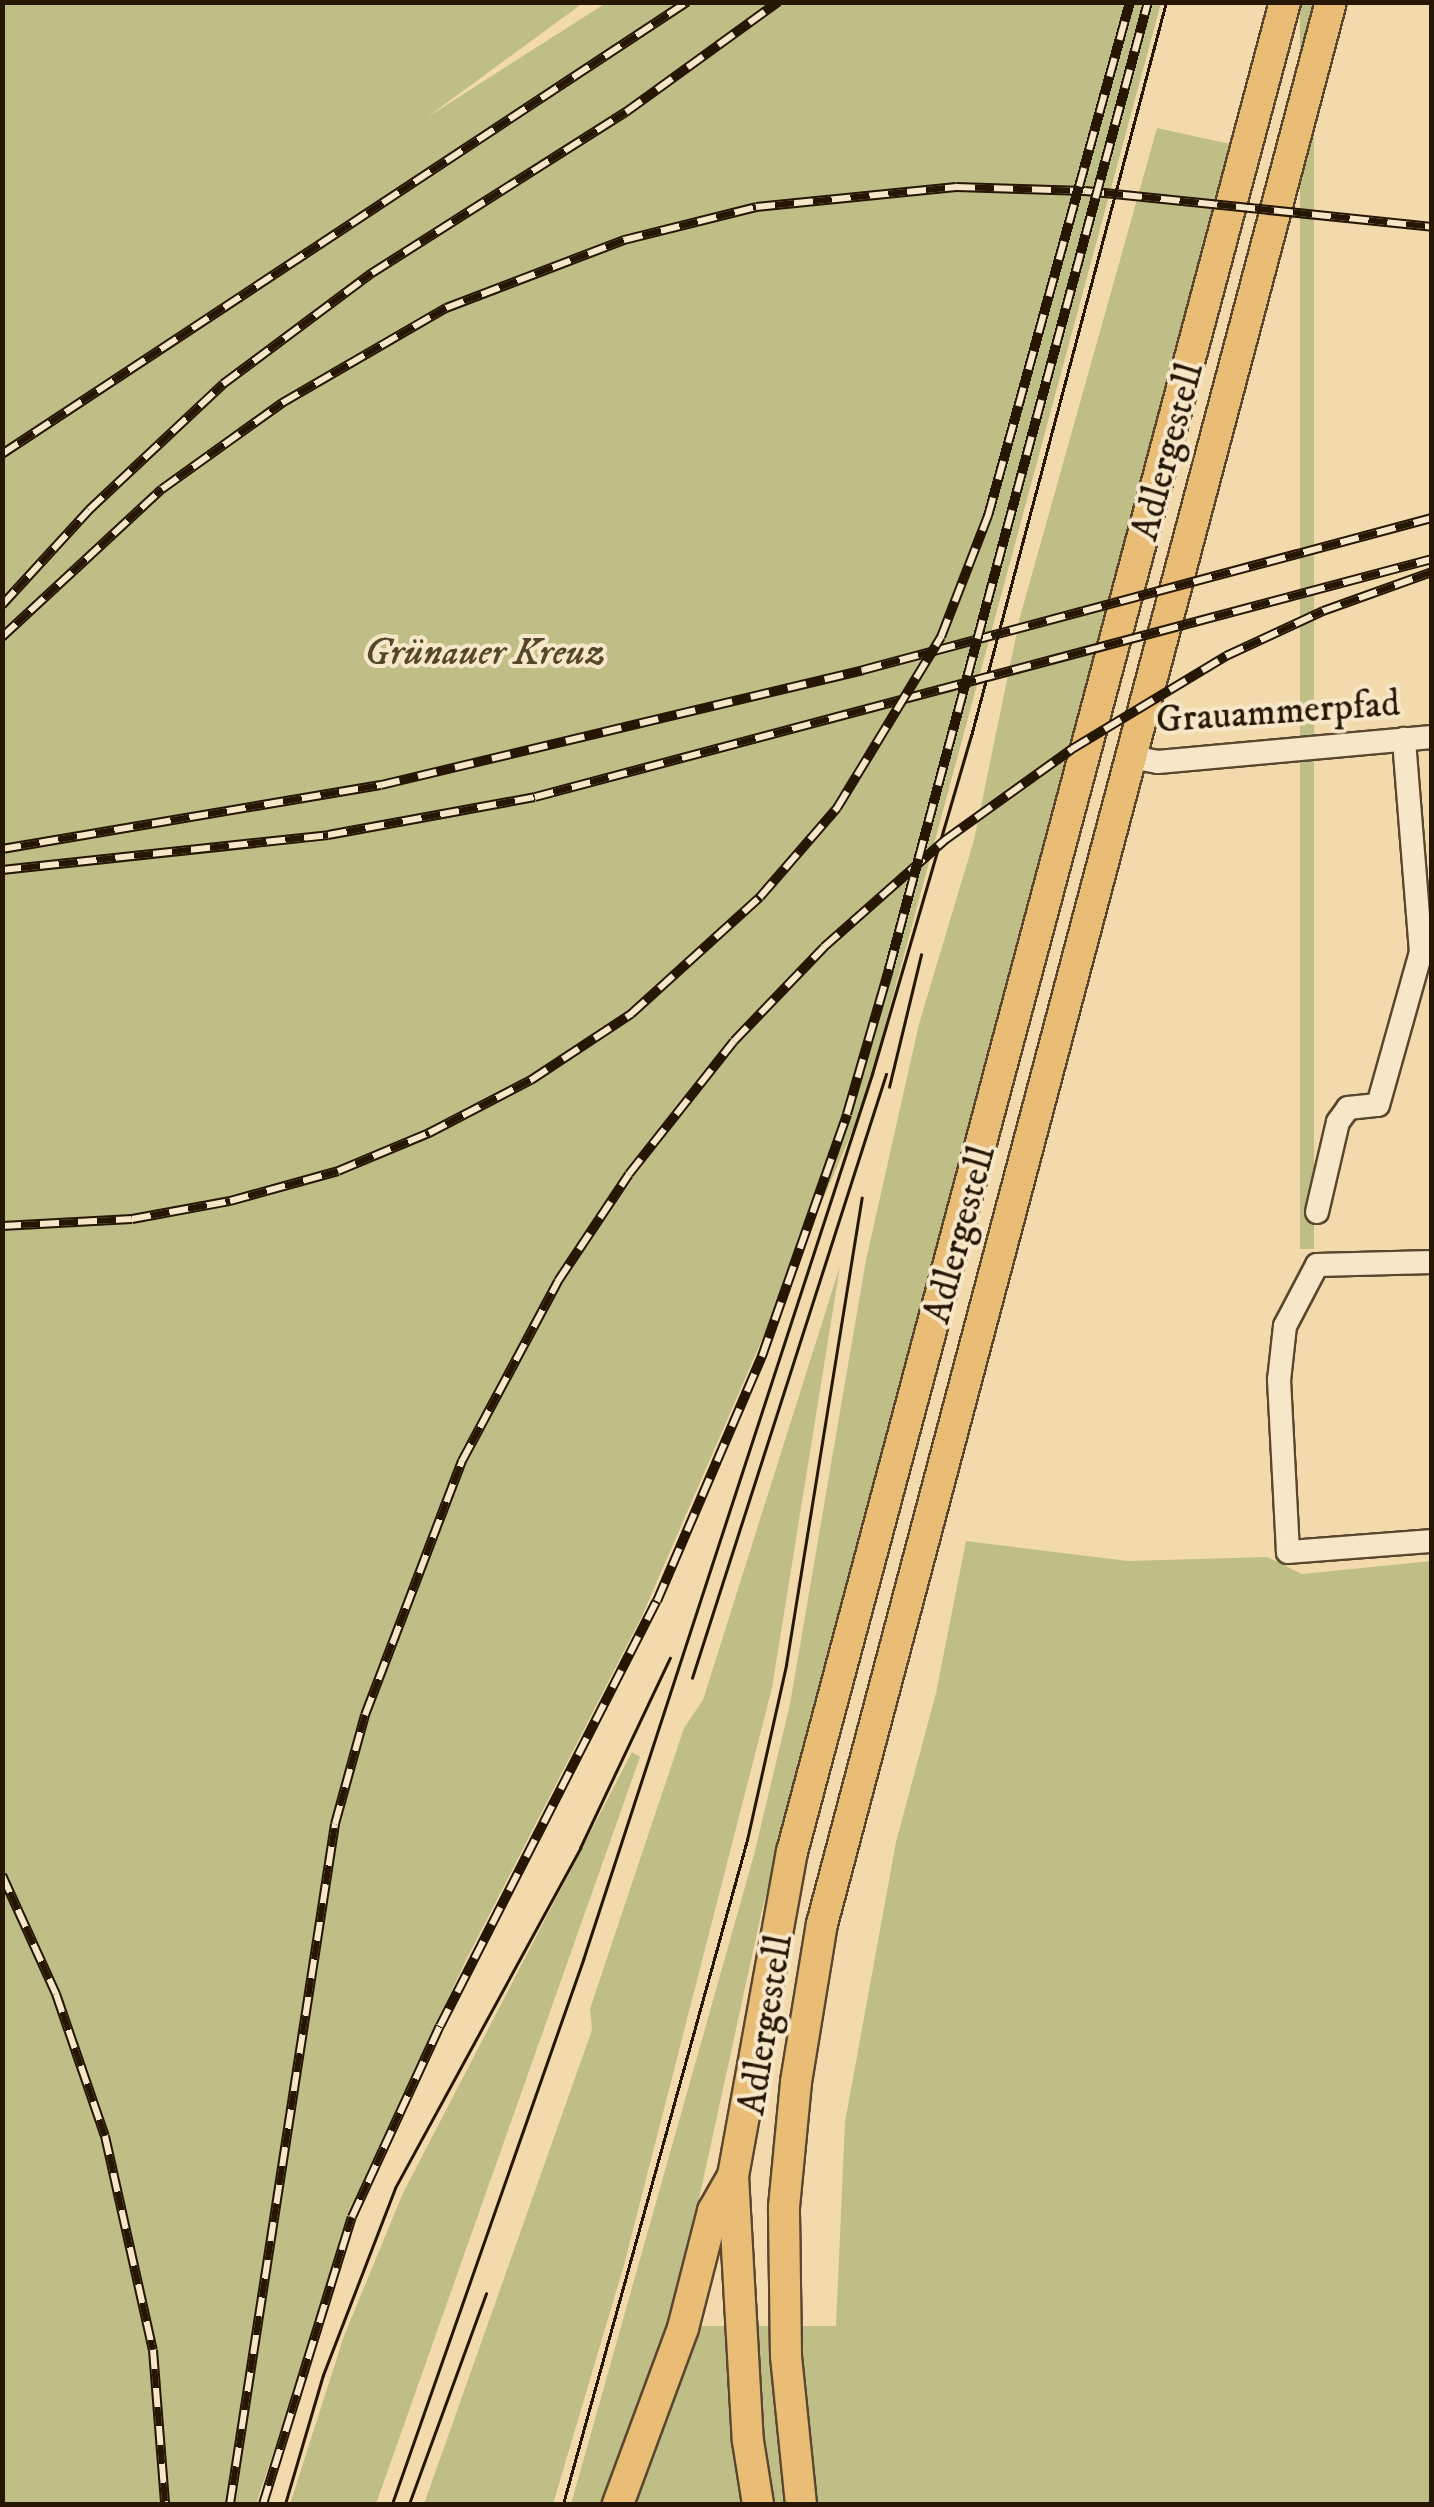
<!DOCTYPE html>
<meta charset="utf-8">
<style>
body{margin:0}
#map{position:relative;width:1434px;height:2507px;overflow:hidden;background:#f3daac;font-family:"IM FELL DW Pica",serif}
div>[style]{position:absolute}
.green>*{inset:0;background:#bfbe87;transform-origin:0 0}
.roads{filter:drop-shadow(2px 0 #59472e) drop-shadow(-2px 0 #59472e) drop-shadow(0 2px #59472e) drop-shadow(0 -2px #59472e)}
.minor>*{height:22px;margin:-11px;padding:0 11px;transform-origin:11px;border-radius:11px;background:#f7e7c9}
.major>*{height:30px;margin:-15px;padding:0 15px;transform-origin:15px;border-radius:15px;background:#eabd76}
.tram>*{height:2.5px;margin:-1.25px;padding:0 1.25px;transform-origin:1.25px;border-radius:1.25px;background:#261604}
.rail>*{height:10px;margin-top:-5px;transform-origin:0;background:repeating-linear-gradient(90deg,#f7e7c9 0 19px,#261604 0 38px);box-sizing:border-box;border-block:2px solid #261604}
span{translate:-50% -50%;white-space:nowrap;text-align:center;line-height:1.15;-webkit-text-stroke:8px #f7e7c9;paint-order:stroke}
.street-label{font-size:38px;color:#261604}
.park-label{font-size:38px;color:#54482b;font-style:italic}
.frame{position:absolute;inset:0;border:5px solid #261604;pointer-events:none}
</style>
<div id="map">
<div class="green">
<div style="clip-path:polygon(3px 2px,583px 3px,426px 118px,606px 3px,1161px 3px,863px 1107px,642px 1616px,466px 1960px,368px 2170px,256px 2504px,3px 2504px)"></div>
<div style="left:1300px;top:3px;width:14px;height:1246px"></div>
<div style="clip-path:polygon(1157px 128px,1230px 144px,762px 1910px,677px 2300px,605px 2504px,571px 2504px,754px 1855px,790px 1704px,866px 1260px,919px 1024px,974px 840px,1020px 617px)"></div>
<div style="clip-path:polygon(840px 1266px,772px 1688px,624px 2265px,553px 2504px,424px 2504px,592px 2030px,590px 2009px,684px 1728px,703px 1700px)"></div>
<div style="clip-path:polygon(966px 1541px,1128px 1561px,1267px 1557px,1302px 1574px,1431px 1561px,1431px 2504px,632px 2504px,701px 2326px,836px 2326px,845px 2122px,896px 1842px,936px 1693px)"></div>
<div style="clip-path:polygon(632px 1752px,640px 1757px,376px 2504px,290px 2504px,344px 2336px,403px 2193px)"></div>
</div>
<div class="roads">
<div class="minor">
<div style="left:1130px;top:757px;width:28px;rotate:10deg"></div>
<div style="left:1158px;top:762px;width:275px;rotate:-5.2deg"></div>
<div style="left:1317px;top:1212px;width:92px;rotate:-76.9deg"></div>
<div style="left:1338px;top:1122px;width:17px;rotate:-54deg"></div>
<div style="left:1348px;top:1108px;width:30px;rotate:-6deg"></div>
<div style="left:1378px;top:1105px;width:159px;rotate:-74.3deg"></div>
<div style="left:1421px;top:952px;width:214px;rotate:-94.6deg"></div>
<div style="left:1432px;top:1262px;width:115px;rotate:178.5deg"></div>
<div style="left:1317px;top:1265px;width:69px;rotate:117.7deg"></div>
<div style="left:1285px;top:1326px;width:54px;rotate:96.3deg"></div>
<div style="left:1279px;top:1380px;width:172px;rotate:87deg"></div>
<div style="left:1288px;top:1552px;width:144px;rotate:-4.4deg"></div>
</div>
<div class="major">
<div style="left:733px;top:2176px;width:265px;rotate:86.8deg"></div>
<div style="left:748px;top:2441px;width:64px;rotate:81deg"></div>
<div style="left:618px;top:2504px;width:188px;rotate:-69.7deg"></div>
<div style="left:683px;top:2328px;width:121px;rotate:-75.6deg"></div>
<div style="left:713px;top:2211px;width:40px;rotate:-60.3deg"></div>
<div style="left:733px;top:2176px;width:329px;rotate:-79.7deg"></div>
<div style="left:792px;top:1852px;width:1915px;rotate:-75.08deg"></div>
<div style="left:801px;top:2504px;width:149px;rotate:-95.8deg"></div>
<div style="left:786px;top:2356px;width:149px;rotate:-90.8deg"></div>
<div style="left:784px;top:2207px;width:126px;rotate:-84.5deg"></div>
<div style="left:796px;top:2082px;width:160px;rotate:-80.7deg"></div>
<div style="left:822px;top:1924px;width:1988px;rotate:-75.17deg"></div>
</div>
</div>
<div class="tram">
<div style="left:889px;top:1087px;width:136px;rotate:-76.4deg"></div>
<div style="left:692px;top:1678px;width:634px;rotate:-72.19deg"></div>
<div style="left:285px;top:2504px;width:134px;rotate:-73.6deg"></div>
<div style="left:323px;top:2375px;width:200px;rotate:-68.9deg"></div>
<div style="left:395px;top:2188px;width:387px;rotate:-61.4deg"></div>
<div style="left:580px;top:1848px;width:210px;rotate:-64.7deg"></div>
<div style="left:392px;top:2504px;width:577px;rotate:-70.65deg"></div>
<div style="left:583px;top:1960px;width:932px;rotate:-71.93deg"></div>
<div style="left:872px;top:1074px;width:352px;rotate:-73.7deg"></div>
<div style="left:971px;top:736px;width:759px;rotate:-75.12deg"></div>
<div style="left:409px;top:2504px;width:224px;rotate:-69.9deg"></div>
<div style="left:563px;top:2504px;width:689px;rotate:-74.51deg"></div>
<div style="left:747px;top:1840px;width:179px;rotate:-77.4deg"></div>
<div style="left:786px;top:1665px;width:473px;rotate:-80.8deg"></div>
</div>
<div class="rail">
<div style="left:2px;top:454px;width:821px;rotate:-33.42deg"></div>
<div style="left:2px;top:605px;width:129px;rotate:-47.5deg"></div>
<div style="left:89px;top:510px;width:184px;rotate:-43.2deg"></div>
<div style="left:223px;top:384px;width:186px;rotate:-36.7deg"></div>
<div style="left:372px;top:273px;width:301px;rotate:-32.4deg"></div>
<div style="left:626px;top:112px;width:188px;rotate:-35.9deg"></div>
<div style="left:2px;top:637px;width:218px;rotate:-42.8deg"></div>
<div style="left:162px;top:489px;width:148px;rotate:-35.6deg"></div>
<div style="left:282px;top:403px;width:190px;rotate:-30.1deg"></div>
<div style="left:446px;top:308px;width:191px;rotate:-20.9deg"></div>
<div style="left:624px;top:240px;width:136px;rotate:-14deg"></div>
<div style="left:756px;top:207px;width:201px;rotate:-5.7deg"></div>
<div style="left:956px;top:187px;width:129px;rotate:1.8deg"></div>
<div style="left:1085px;top:191px;width:349px;rotate:5.9deg"></div>
<div style="left:2px;top:849px;width:384px;rotate:-9.6deg"></div>
<div style="left:381px;top:785px;width:496px;rotate:-13.4deg"></div>
<div style="left:863px;top:670px;width:589px;rotate:-14.96deg"></div>
<div style="left:2px;top:870px;width:328px;rotate:-6.1deg"></div>
<div style="left:328px;top:835px;width:210px;rotate:-10.4deg"></div>
<div style="left:535px;top:797px;width:928px;rotate:-14.86deg"></div>
<div style="left:2px;top:1226px;width:130px;rotate:-3.1deg"></div>
<div style="left:132px;top:1219px;width:100px;rotate:-10.4deg"></div>
<div style="left:230px;top:1201px;width:112px;rotate:-15.5deg"></div>
<div style="left:338px;top:1171px;width:99px;rotate:-22.7deg"></div>
<div style="left:429px;top:1133px;width:115px;rotate:-27.5deg"></div>
<div style="left:531px;top:1080px;width:120px;rotate:-33.4deg"></div>
<div style="left:631px;top:1014px;width:174px;rotate:-42.2deg"></div>
<div style="left:760px;top:897px;width:118px;rotate:-49.1deg"></div>
<div style="left:837px;top:808px;width:200px;rotate:-58.7deg"></div>
<div style="left:941px;top:637px;width:130px;rotate:-68.8deg"></div>
<div style="left:988px;top:516px;width:533px;rotate:-74.56deg"></div>
<div style="left:2px;top:1875px;width:131px;rotate:65.6deg"></div>
<div style="left:56px;top:1994px;width:150px;rotate:71deg"></div>
<div style="left:105px;top:2136px;width:219px;rotate:77.4deg"></div>
<div style="left:153px;top:2350px;width:154px;rotate:85.5deg"></div>
<div style="left:230px;top:2504px;width:688px;rotate:-81.22deg"></div>
<div style="left:335px;top:1824px;width:113px;rotate:-74.6deg"></div>
<div style="left:365px;top:1715px;width:272px;rotate:-69.1deg"></div>
<div style="left:462px;top:1461px;width:204px;rotate:-61.9deg"></div>
<div style="left:558px;top:1281px;width:128px;rotate:-56.4deg"></div>
<div style="left:629px;top:1174px;width:169px;rotate:-51.7deg"></div>
<div style="left:734px;top:1041px;width:130px;rotate:-46.2deg"></div>
<div style="left:824px;top:947px;width:162px;rotate:-41.5deg"></div>
<div style="left:945px;top:840px;width:156px;rotate:-35.6deg"></div>
<div style="left:1072px;top:749px;width:180px;rotate:-31.1deg"></div>
<div style="left:1226px;top:656px;width:107px;rotate:-24.9deg"></div>
<div style="left:1323px;top:611px;width:116px;rotate:-19.7deg"></div>
<div style="left:263px;top:2504px;width:300px;rotate:-72.8deg"></div>
<div style="left:352px;top:2217px;width:210px;rotate:-65.3deg"></div>
<div style="left:440px;top:2026px;width:477px;rotate:-63deg"></div>
<div style="left:657px;top:1601px;width:267px;rotate:-66.8deg"></div>
<div style="left:762px;top:1356px;width:256px;rotate:-70.6deg"></div>
<div style="left:847px;top:1114px;width:151px;rotate:-73.8deg"></div>
<div style="left:889px;top:969px;width:1001px;rotate:-75.01deg"></div>
</div>
<div class="street-label">
<span style="left:1169px;top:452px;rotate:-75deg">Adlergestell</span>
<span style="left:1278px;top:713px;rotate:-4deg">Grauammerpfad</span>
<span style="left:961px;top:1235px;rotate:-75deg">Adlergestell</span>
<span style="left:767px;top:2025px;rotate:-81deg">Adlergestell</span>
</div>
<div class="park-label">
<span style="left:485px;top:654px">Grünauer Kreuz</span>
</div>
<div class="frame"></div>
</div>
